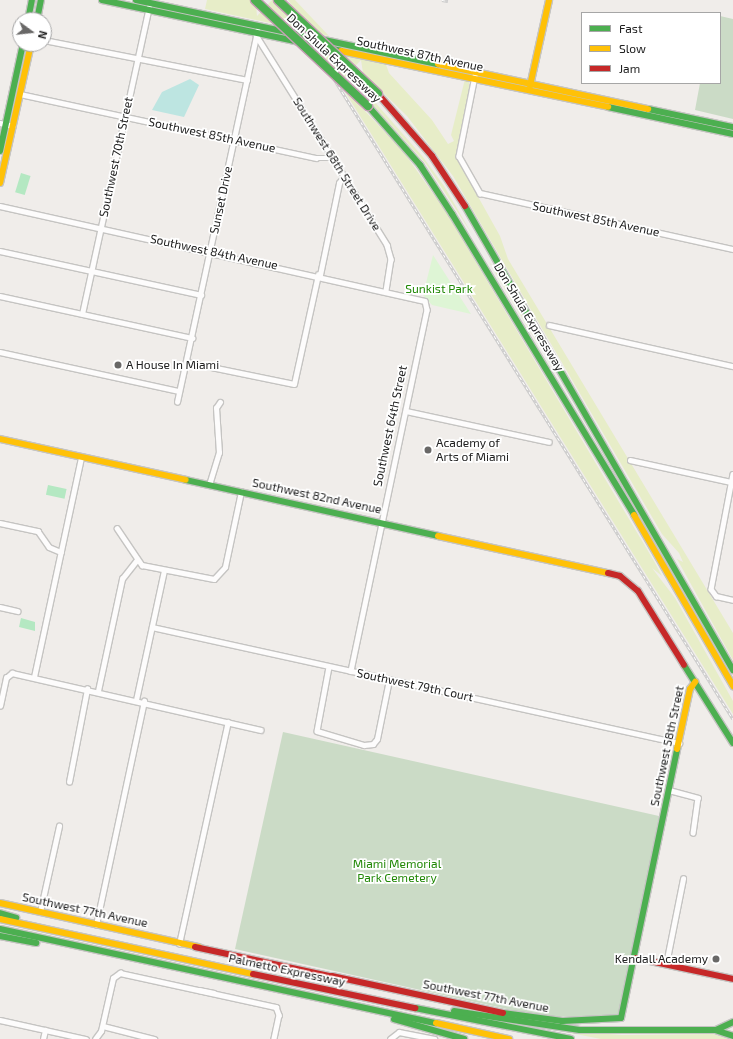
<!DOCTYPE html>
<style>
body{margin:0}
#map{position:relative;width:733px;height:1039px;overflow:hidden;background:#f0edea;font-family:"Exo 2",sans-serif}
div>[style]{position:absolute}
.grass>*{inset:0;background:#e7edc8}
.cemetery>*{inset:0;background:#cbdbc6}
.park>*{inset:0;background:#def5d5}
.pitch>*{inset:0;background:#b4e8c2;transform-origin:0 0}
.water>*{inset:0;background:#bde5e1}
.roads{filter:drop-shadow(1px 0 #c5c4c2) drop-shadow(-1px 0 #c5c4c2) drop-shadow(0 1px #c5c4c2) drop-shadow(0 -1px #c5c4c2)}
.street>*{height:4.5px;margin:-2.25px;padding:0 2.25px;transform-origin:2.25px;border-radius:2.25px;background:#fdfcfc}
.fast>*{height:6px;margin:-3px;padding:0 3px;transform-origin:3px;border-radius:3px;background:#4caf50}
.slow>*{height:6px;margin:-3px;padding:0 3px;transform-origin:3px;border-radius:3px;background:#ffc107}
.jam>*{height:6px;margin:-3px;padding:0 3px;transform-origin:3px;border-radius:3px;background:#c62828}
.rail>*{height:2.5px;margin-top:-1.25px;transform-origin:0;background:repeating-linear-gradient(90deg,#fff 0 3px,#cbcbcb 0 6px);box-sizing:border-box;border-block:1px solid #cbcbcb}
.bridges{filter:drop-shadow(1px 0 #c79fb6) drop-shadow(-1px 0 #c79fb6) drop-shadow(0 1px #c79fb6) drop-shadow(0 -1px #c79fb6)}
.fast-bridge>*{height:8px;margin:-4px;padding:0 4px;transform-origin:4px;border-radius:4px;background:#4caf50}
.dots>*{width:11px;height:11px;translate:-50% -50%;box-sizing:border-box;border:2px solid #fff;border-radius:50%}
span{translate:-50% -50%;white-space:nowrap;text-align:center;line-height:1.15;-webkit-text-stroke:3.5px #fff;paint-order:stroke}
.street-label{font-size:12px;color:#212121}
.park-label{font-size:12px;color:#218806}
.poi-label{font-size:12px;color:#212121}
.left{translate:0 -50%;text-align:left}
.right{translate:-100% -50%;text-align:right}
.legend{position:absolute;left:581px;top:12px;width:140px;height:72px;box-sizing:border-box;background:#fff;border:1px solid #a6a6a6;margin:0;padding:5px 7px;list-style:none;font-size:12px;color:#212121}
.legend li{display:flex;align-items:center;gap:8px;height:20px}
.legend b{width:20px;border:1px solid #a6a6a6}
.north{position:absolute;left:12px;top:12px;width:40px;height:40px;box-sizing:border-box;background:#fff;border:1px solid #a6a6a6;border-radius:50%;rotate:105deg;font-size:11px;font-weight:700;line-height:16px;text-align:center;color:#212121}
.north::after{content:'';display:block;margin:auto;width:14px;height:18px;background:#696867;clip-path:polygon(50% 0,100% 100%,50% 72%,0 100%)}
</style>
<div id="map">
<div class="grass">
<div style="clip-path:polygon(207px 0,250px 0,256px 4px,257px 16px,272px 0,282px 0,298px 29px,205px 9px)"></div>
<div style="clip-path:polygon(288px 0,295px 0,329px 36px,309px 32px)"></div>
<div style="clip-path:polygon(317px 47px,385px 62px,389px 73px,432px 120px,448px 144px,454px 141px,451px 135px,465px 79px,469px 81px,470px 91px,457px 159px,500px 236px,508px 259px,733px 633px,733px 660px,677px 559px,683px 562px,679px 553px,662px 534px,453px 176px,407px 116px,363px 73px,361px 60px,345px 77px,362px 108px,403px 151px,446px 212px,654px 561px,662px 576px,652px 568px,675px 598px,733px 701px,733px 714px)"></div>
<div style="clip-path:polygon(373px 100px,423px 157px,444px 186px,472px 234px,426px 164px,371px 103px)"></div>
<div style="clip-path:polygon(489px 262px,497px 271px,542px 351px)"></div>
<div style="clip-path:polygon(555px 1030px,622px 1035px,713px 1034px,730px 1039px,601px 1039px)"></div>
</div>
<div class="cemetery">
<div style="clip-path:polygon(720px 16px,733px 19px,733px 119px,695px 110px,700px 83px,720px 83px)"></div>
<div style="clip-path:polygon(283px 732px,659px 816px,621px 1012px,617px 1015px,543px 1017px,235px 949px)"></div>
</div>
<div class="park">
<div style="clip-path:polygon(433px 255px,471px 314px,432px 305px,423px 295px)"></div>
</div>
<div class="pitch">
<div style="left:21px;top:173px;width:10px;height:20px;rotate:17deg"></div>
<div style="left:48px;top:485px;width:19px;height:10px;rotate:12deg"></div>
<div style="clip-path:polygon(21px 618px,35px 622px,35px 631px,19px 627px)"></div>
</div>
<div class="water">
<div style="clip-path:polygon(190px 79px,199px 85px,184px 117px,152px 110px,162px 92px)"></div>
</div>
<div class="roads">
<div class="street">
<div style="left:256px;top:35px;width:248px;rotate:58deg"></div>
<div style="left:387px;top:245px;width:15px;rotate:74deg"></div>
<div style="left:391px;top:259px;width:31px;rotate:99deg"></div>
<div style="left:44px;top:40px;width:207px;rotate:11.1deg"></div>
<div style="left:476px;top:71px;width:87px;rotate:101.3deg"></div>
<div style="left:459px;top:156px;width:43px;rotate:60.4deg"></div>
<div style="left:480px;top:193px;width:259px;rotate:12.5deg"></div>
<div style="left:20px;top:94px;width:303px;rotate:12.2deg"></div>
<div style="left:316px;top:158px;width:17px"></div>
<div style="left:0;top:123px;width:13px;rotate:13deg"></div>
<div style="left:0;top:206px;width:435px;rotate:12.6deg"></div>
<div style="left:425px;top:301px;width:9px;rotate:77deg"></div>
<div style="left:427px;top:310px;width:369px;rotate:101.9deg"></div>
<div style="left:0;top:251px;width:206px;rotate:12.3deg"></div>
<div style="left:320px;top:275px;width:94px;rotate:-78.3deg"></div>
<div style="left:339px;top:183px;width:9px;rotate:-54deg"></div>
<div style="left:0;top:296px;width:197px;rotate:12.3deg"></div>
<div style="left:82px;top:314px;width:314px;rotate:-77.7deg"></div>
<div style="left:549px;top:325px;width:189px;rotate:12.6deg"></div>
<div style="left:0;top:352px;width:183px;rotate:12.3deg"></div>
<div style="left:187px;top:362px;width:109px;rotate:11.6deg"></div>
<div style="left:294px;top:384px;width:112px;rotate:-77.6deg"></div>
<div style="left:177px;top:402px;width:380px;rotate:-77.8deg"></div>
<div style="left:406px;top:411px;width:146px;rotate:12.2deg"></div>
<div style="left:630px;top:460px;width:103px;rotate:12.3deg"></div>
<div style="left:733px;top:474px;width:117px;rotate:100.8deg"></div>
<div style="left:711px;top:589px;width:9px;rotate:54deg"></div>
<div style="left:716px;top:596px;width:17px;rotate:13deg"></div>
<div style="left:209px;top:485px;width:34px;rotate:-73deg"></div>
<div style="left:219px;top:453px;width:45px;rotate:-93.8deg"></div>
<div style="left:216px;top:408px;width:7px;rotate:-56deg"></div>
<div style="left:0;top:523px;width:39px;rotate:12deg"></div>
<div style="left:38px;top:531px;width:19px;rotate:55deg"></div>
<div style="left:49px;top:547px;width:13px;rotate:23deg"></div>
<div style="left:117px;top:528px;width:45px;rotate:56deg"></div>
<div style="left:142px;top:565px;width:73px;rotate:11deg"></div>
<div style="left:214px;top:579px;width:16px;rotate:-47deg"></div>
<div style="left:225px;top:567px;width:77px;rotate:-78deg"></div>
<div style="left:0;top:607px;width:18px;rotate:13deg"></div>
<div style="left:152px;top:627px;width:540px;rotate:12.41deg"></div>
<div style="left:329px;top:667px;width:65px;rotate:100.6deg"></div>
<div style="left:317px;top:731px;width:49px;rotate:16.6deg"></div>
<div style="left:364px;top:745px;width:9px;rotate:-6deg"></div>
<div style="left:373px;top:744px;width:6px;rotate:-51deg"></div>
<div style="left:377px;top:739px;width:60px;rotate:-78.5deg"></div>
<div style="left:34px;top:677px;width:225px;rotate:-77.9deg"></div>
<div style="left:98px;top:691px;width:115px;rotate:-77.9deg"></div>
<div style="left:122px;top:579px;width:24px;rotate:-52deg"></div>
<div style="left:136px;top:700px;width:132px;rotate:-77.8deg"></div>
<div style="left:0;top:706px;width:29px;rotate:-78deg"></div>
<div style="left:6px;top:678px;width:8px;rotate:-40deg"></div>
<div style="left:12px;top:673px;width:255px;rotate:12.9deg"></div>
<div style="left:69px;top:782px;width:95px;rotate:-79deg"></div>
<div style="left:669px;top:790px;width:30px;rotate:15deg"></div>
<div style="left:698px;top:798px;width:35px;rotate:98deg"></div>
<div style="left:40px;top:912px;width:88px;rotate:-77.5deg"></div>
<div style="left:96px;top:925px;width:229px;rotate:-77.9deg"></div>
<div style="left:179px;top:944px;width:227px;rotate:-77.6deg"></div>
<div style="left:666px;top:964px;width:87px;rotate:-78.7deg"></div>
<div style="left:199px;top:990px;width:15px;rotate:11deg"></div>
<div style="left:0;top:1020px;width:88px;rotate:12.5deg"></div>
<div style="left:103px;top:1026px;width:53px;rotate:14.3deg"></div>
<div style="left:43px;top:1039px;width:9px;rotate:-77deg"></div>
<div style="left:95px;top:1039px;width:10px;rotate:-53deg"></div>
<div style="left:101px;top:1031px;width:54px;rotate:-77.2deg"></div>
<div style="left:113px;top:978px;width:9px;rotate:-36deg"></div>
<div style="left:120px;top:973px;width:160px;rotate:12.3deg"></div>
<div style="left:276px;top:1007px;width:9px;rotate:69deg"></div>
<div style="left:279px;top:1015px;width:25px;rotate:102deg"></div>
<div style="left:390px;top:1039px;width:11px;rotate:-38deg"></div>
<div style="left:399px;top:1032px;width:36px;rotate:11deg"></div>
</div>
<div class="fast">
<div style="left:102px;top:0;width:244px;rotate:12deg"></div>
<div style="left:136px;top:0;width:309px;rotate:12deg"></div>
<div style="left:28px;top:20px;width:20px;rotate:-79deg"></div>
<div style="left:37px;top:20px;width:20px;rotate:-79deg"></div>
<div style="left:368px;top:106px;width:79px;rotate:48.6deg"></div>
<div style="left:420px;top:165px;width:59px;rotate:56.9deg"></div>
<div style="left:452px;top:214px;width:352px;rotate:58.8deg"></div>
<div style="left:608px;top:107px;width:128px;rotate:12.2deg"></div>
<div style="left:648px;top:109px;width:87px;rotate:12deg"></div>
<div style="left:0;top:151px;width:109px;rotate:-77.9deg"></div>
<div style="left:465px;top:206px;width:536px;rotate:59.99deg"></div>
<div style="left:186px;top:480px;width:258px;rotate:12.5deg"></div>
<div style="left:684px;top:665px;width:92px;rotate:57.9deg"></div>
<div style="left:0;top:913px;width:17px;rotate:17deg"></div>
<div style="left:0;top:929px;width:446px;rotate:12.2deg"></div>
<div style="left:0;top:936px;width:37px;rotate:11deg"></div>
<div style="left:415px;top:1008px;width:159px;rotate:11.2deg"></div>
<div style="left:454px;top:1011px;width:127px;rotate:8.6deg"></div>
<div style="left:580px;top:1030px;width:135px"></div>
<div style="left:715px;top:1030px;width:19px;rotate:18deg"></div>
<div style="left:503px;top:1013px;width:60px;rotate:7.7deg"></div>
<div style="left:562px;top:1021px;width:59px;rotate:-2.9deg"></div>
<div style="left:621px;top:1018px;width:275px;rotate:-78.2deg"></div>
<div style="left:394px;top:1019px;width:73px;rotate:15.9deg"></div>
<div style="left:716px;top:1030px;width:19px;rotate:-25deg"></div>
</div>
<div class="slow">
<div style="left:341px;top:51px;width:273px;rotate:11.8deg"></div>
<div style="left:438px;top:64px;width:215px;rotate:12.1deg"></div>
<div style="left:530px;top:86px;width:88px;rotate:-77.5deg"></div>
<div style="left:0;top:183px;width:142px;rotate:-77.4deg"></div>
<div style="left:0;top:439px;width:190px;rotate:12.4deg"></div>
<div style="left:634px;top:515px;width:198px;rotate:59.9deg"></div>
<div style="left:438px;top:536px;width:174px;rotate:12.3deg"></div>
<div style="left:677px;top:749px;width:61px;rotate:-77.8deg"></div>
<div style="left:690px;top:689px;width:9px;rotate:-54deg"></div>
<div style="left:0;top:903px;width:204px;rotate:12.5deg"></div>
<div style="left:0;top:919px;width:259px;rotate:12.3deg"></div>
<div style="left:436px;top:1023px;width:75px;rotate:12.4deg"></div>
</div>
<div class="jam">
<div style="left:378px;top:94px;width:82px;rotate:48.9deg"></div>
<div style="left:432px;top:156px;width:60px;rotate:56.6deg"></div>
<div style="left:608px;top:573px;width:12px;rotate:14deg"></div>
<div style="left:620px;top:576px;width:23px;rotate:40deg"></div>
<div style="left:638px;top:591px;width:87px;rotate:58.1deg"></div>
<div style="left:195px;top:947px;width:142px;rotate:12.2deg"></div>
<div style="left:636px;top:958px;width:99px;rotate:12.2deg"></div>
<div style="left:253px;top:974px;width:166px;rotate:11.9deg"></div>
<div style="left:332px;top:976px;width:175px;rotate:12.2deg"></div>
</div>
</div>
<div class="rail">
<div style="left:285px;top:0;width:847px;rotate:58.07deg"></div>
<div style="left:442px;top:0;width:6px;rotate:9deg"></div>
</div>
<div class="bridges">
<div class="fast-bridge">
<div style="left:255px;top:0;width:155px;rotate:43.2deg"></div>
<div style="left:278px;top:0;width:137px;rotate:43.2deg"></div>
</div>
</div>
<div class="dots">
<div style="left:118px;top:365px;background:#696867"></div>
<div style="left:428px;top:450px;background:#696867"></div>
<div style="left:716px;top:959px;background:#696867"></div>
</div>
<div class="street-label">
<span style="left:420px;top:54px;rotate:12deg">Southwest 87th Avenue</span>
<span style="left:334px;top:58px;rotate:43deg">Don Shula Expressway</span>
<span style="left:212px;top:135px;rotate:12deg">Southwest 85th Avenue</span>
<span style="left:116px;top:157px;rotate:-78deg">Southwest 70th Street</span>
<span style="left:337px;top:164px;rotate:58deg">Southwest 68th Street Drive</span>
<span style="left:221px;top:200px;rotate:-78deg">Sunset Drive</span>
<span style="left:596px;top:219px;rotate:12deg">Southwest 85th Avenue</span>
<span style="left:214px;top:252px;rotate:12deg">Southwest 84th Avenue</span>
<span style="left:529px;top:317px;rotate:59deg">Don Shula Expressway</span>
<span style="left:390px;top:426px;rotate:-78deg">Southwest 64th Street</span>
<span style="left:317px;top:496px;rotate:12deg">Southwest 82nd Avenue</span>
<span style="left:415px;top:685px;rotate:12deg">Southwest 79th Court</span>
<span style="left:667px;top:746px;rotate:-78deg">Southwest 58th Street</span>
<span style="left:85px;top:910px;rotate:12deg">Southwest 77th Avenue</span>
<span style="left:287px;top:970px;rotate:12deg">Palmetto Expressway</span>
<span style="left:486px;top:996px;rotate:11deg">Southwest 77th Avenue</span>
</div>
<div class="park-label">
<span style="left:439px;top:289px">Sunkist Park</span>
<span style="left:397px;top:871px">Miami Memorial<br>Park Cemetery</span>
</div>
<div class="poi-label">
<span class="left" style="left:126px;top:365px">A House In Miami</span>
<span class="left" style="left:436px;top:450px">Academy of<br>Arts of Miami</span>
<span class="right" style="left:708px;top:959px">Kendall Academy</span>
</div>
<ul class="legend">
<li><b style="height:5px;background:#4caf50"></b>Fast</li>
<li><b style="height:5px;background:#ffc107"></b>Slow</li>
<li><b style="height:5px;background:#c62828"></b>Jam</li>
</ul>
<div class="north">N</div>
</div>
